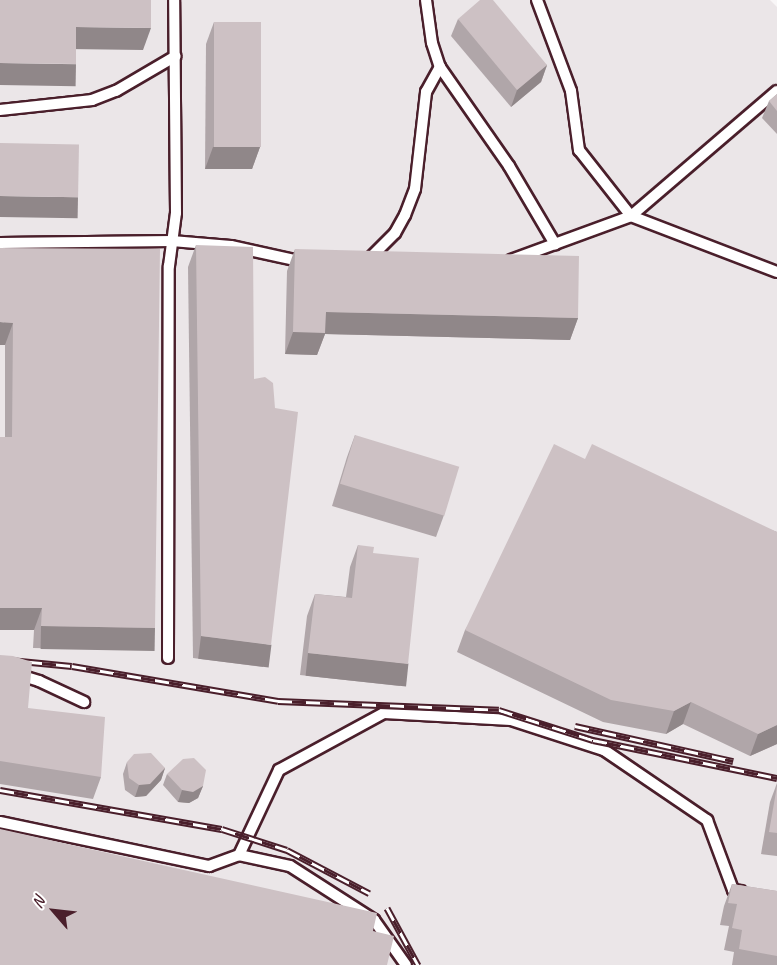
<!DOCTYPE html>
<style>
body{margin:0}
#map{position:relative;width:777px;height:965px;overflow:hidden;background:#f8f6f7;font-family:Caveat,sans-serif}
div>[style]{position:absolute}
.built>*{inset:0;background:#ebe6e8}
.roads{filter:drop-shadow(2px 0 #4a1f2b) drop-shadow(-2px 0 #4a1f2b) drop-shadow(0 2px #4a1f2b) drop-shadow(0 -2px #4a1f2b)}
.service>*{height:10px;margin:-5px;padding:0 5px;transform-origin:5px;border-radius:5px;background:#fff}
.rail>*{height:7px;margin-top:-3.5px;transform-origin:0;background:repeating-linear-gradient(90deg,#fff 0 14px,#4a1f2b 0 28px);box-sizing:border-box;border-block:2px solid #4a1f2b}
.wall>*{inset:0;background:#b0a6a9}
.shaded-wall>*{inset:0;background:#908789;transform-origin:0 0}
.building>*{inset:0;background:#cdc1c4;transform-origin:0 0}
span{translate:-50% -50%;white-space:nowrap;text-align:center;line-height:1.15;-webkit-text-stroke:4.5px #fff;paint-order:stroke}
.north{position:absolute;left:24px;top:881px;width:60px;height:60px;-webkit-text-stroke:4px #fff;paint-order:stroke;rotate:298deg;font-size:16px;font-weight:700;line-height:24px;text-align:center;color:#4a1f2b}
.north::after{content:'';display:block;margin:auto;width:21px;height:27px;background:#4a1f2b;clip-path:polygon(50% 0,100% 100%,50% 72%,0 100%)}
</style>
<div id="map">
<div class="built">
<div style="clip-path:polygon(0 0,770px 0,777px 7px,777px 965px,0 965px)"></div>
</div>
<div class="roads">
<div class="service">
<div style="left:426px;top:0;width:43px;rotate:82.1deg"></div>
<div style="left:432px;top:43px;width:25px;rotate:72deg"></div>
<div style="left:440px;top:67px;width:121px;rotate:55.1deg"></div>
<div style="left:509px;top:166px;width:91px;rotate:59.5deg"></div>
<div style="left:537px;top:0;width:97px;rotate:69.5deg"></div>
<div style="left:571px;top:91px;width:60px;rotate:82.3deg"></div>
<div style="left:579px;top:150px;width:84px;rotate:51.8deg"></div>
<div style="left:631px;top:216px;width:156px;rotate:21deg"></div>
<div style="left:0;top:110px;width:93px;rotate:-6.2deg"></div>
<div style="left:92px;top:100px;width:26px;rotate:-21deg"></div>
<div style="left:116px;top:91px;width:69px;rotate:-30.3deg"></div>
<div style="left:0;top:243px;width:172px;rotate:-0.7deg"></div>
<div style="left:172px;top:241px;width:59px;rotate:4.8deg"></div>
<div style="left:231px;top:246px;width:75px;rotate:12.4deg"></div>
<div style="left:511px;top:260px;width:128px;rotate:-20.1deg"></div>
<div style="left:631px;top:216px;width:192px;rotate:-40.6deg"></div>
<div style="left:366px;top:262px;width:41px;rotate:-45deg"></div>
<div style="left:395px;top:233px;width:21px;rotate:-61deg"></div>
<div style="left:405px;top:215px;width:28px;rotate:-69deg"></div>
<div style="left:415px;top:189px;width:98px;rotate:-83.5deg"></div>
<div style="left:426px;top:92px;width:29px;rotate:-61deg"></div>
<div style="left:168px;top:658px;width:392px;rotate:-89.9deg"></div>
<div style="left:169px;top:266px;width:53px;rotate:-82.5deg"></div>
<div style="left:176px;top:213px;width:213px;rotate:-90.5deg"></div>
<div style="left:0;top:669px;width:41px;rotate:17.1deg"></div>
<div style="left:39px;top:681px;width:50px;rotate:25deg"></div>
<div style="left:0;top:822px;width:214px;rotate:11.9deg"></div>
<div style="left:209px;top:866px;width:32px;rotate:-20deg"></div>
<div style="left:239px;top:855px;width:52px;rotate:12.2deg"></div>
<div style="left:290px;top:866px;width:100px;rotate:32.7deg"></div>
<div style="left:374px;top:920px;width:55px;rotate:54.6deg"></div>
<div style="left:239px;top:855px;width:94px;rotate:-64.8deg"></div>
<div style="left:279px;top:770px;width:119px;rotate:-28.5deg"></div>
<div style="left:384px;top:713px;width:127px;rotate:3.2deg"></div>
<div style="left:511px;top:720px;width:98px;rotate:17.9deg"></div>
<div style="left:604px;top:750px;width:125px;rotate:34.2deg"></div>
<div style="left:707px;top:820px;width:75px;rotate:69.6deg"></div>
<div style="left:733px;top:890px;width:8px;rotate:7deg"></div>
</div>
</div>
<div class="rail">
<div style="left:0;top:659px;width:72px;rotate:5.6deg"></div>
<div style="left:72px;top:666px;width:209px;rotate:9.6deg"></div>
<div style="left:278px;top:701px;width:221px;rotate:2.3deg"></div>
<div style="left:499px;top:710px;width:99px;rotate:17.7deg"></div>
<div style="left:593px;top:740px;width:188px;rotate:11.7deg"></div>
<div style="left:575px;top:726px;width:162px;rotate:12.5deg"></div>
<div style="left:0;top:790px;width:225px;rotate:10deg"></div>
<div style="left:222px;top:829px;width:68px;rotate:17.9deg"></div>
<div style="left:287px;top:850px;width:93px;rotate:27.7deg"></div>
<div style="left:387px;top:908px;width:65px;rotate:61.5deg"></div>
</div>
<div class="wall">
<div style="clip-path:polygon(458px 19px,547px 65px,541px 82px,511px 107px,451px 36px)"></div>
<div style="clip-path:polygon(214px 22px,260px 147px,252px 169px,205px 169px,206px 44px)"></div>
<div style="clip-path:polygon(777px 94px,777px 134px,762px 118px,769px 101px)"></div>
<div style="clip-path:polygon(196px 245px,254px 379px,263px 667px,193px 658px,188px 267px)"></div>
<div style="clip-path:polygon(0 248px,155px 628px,147px 650px,33px 648px,34px 630px,5px 437px,5px 345px)"></div>
<div style="clip-path:polygon(295px 249px,578px 318px,570px 340px,325px 334px,317px 355px,285px 354px,287px 271px)"></div>
<div style="clip-path:polygon(355px 435px,444px 515px,436px 537px,332px 506px,347px 457px)"></div>
<div style="clip-path:polygon(585px 459px,777px 532px,777px 744px,750px 756px,683px 724px,666px 734px,603px 722px,457px 652px,465px 630px)"></div>
<div style="clip-path:polygon(358px 545px,373px 553px,400px 686px,300px 675px,307px 616px,315px 594px,346px 597px,350px 567px)"></div>
<div style="clip-path:polygon(0 655px,28px 708px,101px 777px,93px 799px,0 784px)"></div>
<div style="clip-path:polygon(127px 762px,165px 768px,161px 780px,146px 796px,135px 797px,125px 790px,123px 774px)"></div>
<div style="clip-path:polygon(167px 774px,203px 786px,198px 798px,189px 803px,178px 802px,163px 785px)"></div>
<div style="clip-path:polygon(777px 783px,777px 856px,761px 854px,770px 802px)"></div>
<div style="clip-path:polygon(732px 884px,777px 891px,777px 965px,732px 965px,734px 952px,724px 950px,729px 926px,720px 925px,724px 906px)"></div>
</div>
<div class="shaded-wall">
<div style="clip-path:polygon(76px 27px,151px 28px,143px 50px,68px 49px)"></div>
<div style="left:0;top:63px;width:76px;height:22px;rotate:1deg"></div>
<div style="clip-path:polygon(547px 65px,541px 82px,511px 107px,517px 90px)"></div>
<div style="clip-path:polygon(213px 147px,260px 147px,252px 169px,205px 169px)"></div>
<div style="left:0;top:196px;width:78px;height:21px;rotate:1deg"></div>
<div style="clip-path:polygon(326px 312px,578px 318px,570px 340px,325px 334px,317px 355px,285px 354px,293px 332px)"></div>
<div style="clip-path:polygon(0 322px,13px 323px,5px 345px,0 345px)"></div>
<div style="clip-path:polygon(0 608px,42px 608px,34px 630px,0 630px)"></div>
<div style="left:41px;top:626px;width:114px;height:23px;rotate:1deg"></div>
<div style="left:201px;top:636px;width:71px;height:23px;rotate:7deg"></div>
<div style="left:308px;top:653px;width:101px;height:23px;rotate:6deg"></div>
<div style="clip-path:polygon(691px 702px,683px 724px,666px 734px,674px 711px)"></div>
<div style="clip-path:polygon(777px 725px,777px 744px,750px 756px,758px 734px)"></div>
<div style="clip-path:polygon(165px 768px,161px 780px,146px 796px,135px 797px,139px 785px)"></div>
<div style="clip-path:polygon(203px 786px,198px 798px,189px 803px,178px 802px,182px 790px)"></div>
</div>
<div class="building">
<div style="clip-path:polygon(0 0,151px 0,151px 28px,76px 27px,76px 64px,0 63px)"></div>
<div style="clip-path:polygon(480px 0,493px 0,547px 65px,517px 90px,458px 19px)"></div>
<div style="left:214px;top:22px;width:47px;height:125px"></div>
<div style="clip-path:polygon(777px 94px,777px 111px,769px 101px)"></div>
<div style="left:0;top:143px;width:79px;height:53px;rotate:1deg"></div>
<div style="clip-path:polygon(196px 245px,253px 247px,254px 379px,265px 377px,273px 383px,275px 408px,298px 412px,271px 645px,201px 636px)"></div>
<div style="clip-path:polygon(0 248px,160px 249px,155px 628px,41px 626px,42px 608px,0 608px,0 437px,12px 437px,13px 323px,0 322px)"></div>
<div style="clip-path:polygon(295px 249px,579px 256px,578px 318px,326px 312px,325px 333px,293px 332px)"></div>
<div style="left:355px;top:435px;width:109px;height:51px;rotate:17deg"></div>
<div style="clip-path:polygon(554px 444px,585px 459px,592px 444px,777px 532px,777px 725px,758px 734px,691px 702px,674px 711px,611px 700px,465px 630px)"></div>
<div style="clip-path:polygon(358px 545px,374px 547px,373px 553px,419px 558px,408px 664px,308px 653px,315px 594px,352px 598px)"></div>
<div style="clip-path:polygon(0 655px,13px 656px,32px 662px,28px 708px,105px 717px,101px 777px,0 761px)"></div>
<div style="clip-path:polygon(151px 753px,165px 768px,150px 784px,139px 785px,129px 778px,127px 762px,134px 754px)"></div>
<div style="clip-path:polygon(194px 758px,206px 770px,203px 786px,193px 792px,182px 790px,167px 774px,183px 759px)"></div>
<div style="clip-path:polygon(777px 786px,777px 833px,769px 832px)"></div>
<div style="clip-path:polygon(0 829px,377px 913px,373px 931px,394px 936px,387px 965px,0 965px)"></div>
<div style="clip-path:polygon(732px 884px,777px 891px,777px 956px,739px 949px,742px 930px,732px 928px,737px 904px,728px 903px)"></div>
</div>
<div class="north">N</div>
</div>
